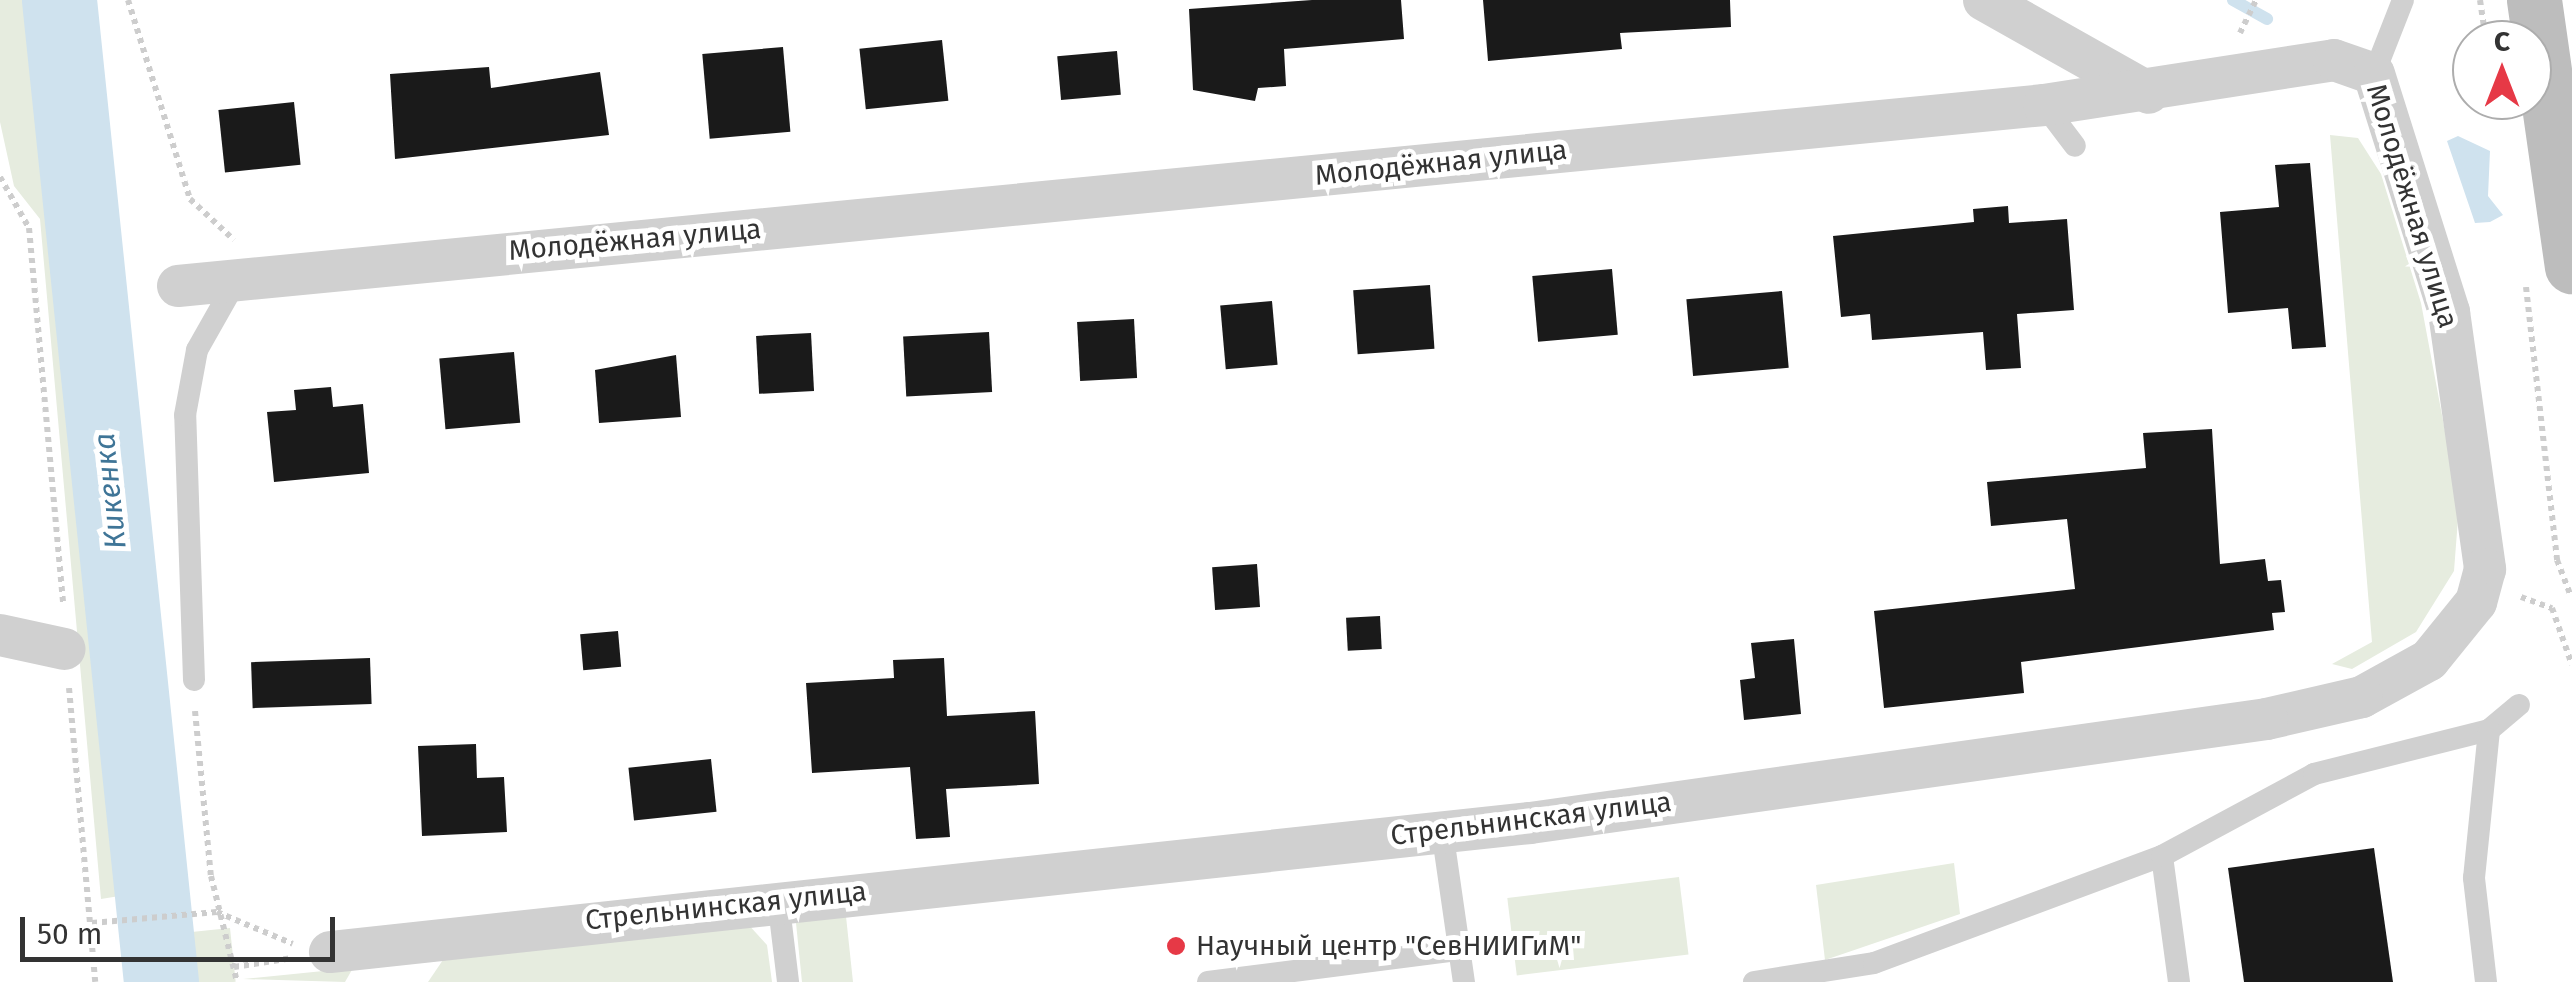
<!DOCTYPE html>
<meta charset="utf-8">
<style>
body{margin:0}
#map{position:relative;width:2572px;height:982px;overflow:hidden;background:#fff;font-family:"Fira Sans",sans-serif}
div>[style]{position:absolute}
.green>*{inset:0;background:#e6ecdf;transform-origin:0 0}
.water>*{inset:0;background:#cfe2ee}
.stream>*{height:12px;margin:-6px;padding:0 6px;transform-origin:6px;border-radius:6px;background:#cfe2ee}
.river>*{height:75px;margin:-37.5px;padding:0 37.5px;transform-origin:37.5px;border-radius:37.5px;background:#cfe2ee}
.building>*{inset:0;background:#1a1a1a;transform-origin:0 0}
.path>*{height:6px;margin-top:-3px;transform-origin:0;background:repeating-linear-gradient(90deg,#cdcdcd 0 5px,transparent 0 10px)}
.lane>*{height:22px;margin:-11px;padding:0 11px;transform-origin:11px;border-radius:11px;background:#d0d0d0}
.street>*{height:42px;margin:-21px;padding:0 21px;transform-origin:21px;border-radius:21px;background:#d0d0d0}
.secondary>*{height:55px;margin:-27.5px;padding:0 27.5px;transform-origin:27.5px;border-radius:27.5px;background:#bdbdbd}
.dots>*{width:28px;height:28px;translate:-50% -50%;box-sizing:border-box;border:5px solid #fff;border-radius:50%}
span{translate:-50% -50%;white-space:nowrap;text-align:center;line-height:1.15;-webkit-text-stroke:10px #fff;paint-order:stroke}
.street-label{font-size:28px;color:#333}
.poi-label{font-size:28px;color:#333}
.left{translate:0 -50%;text-align:left}
.water-label{font-size:30px;color:#3f7597;font-style:italic}
.north{position:absolute;left:2452px;top:20px;width:100px;height:100px;box-sizing:border-box;background:#fff;border:2px solid #adadad;border-radius:50%;rotate:0deg;font-size:28px;font-weight:700;line-height:40px;text-align:center;color:#333}
.north::after{content:'';display:block;margin:auto;width:35px;height:45px;background:#e63946;clip-path:polygon(50% 0,100% 100%,50% 72%,0 100%)}
.scale{position:absolute;left:20px;top:917px;width:315px;height:45px;box-sizing:border-box;border:5px solid #333;border-top:0;padding-left:12px;font-size:30px;line-height:35px;white-space:nowrap;color:#333;-webkit-text-stroke:8px #fff;paint-order:stroke}
</style>
<div id="map">
<div class="green">
<div style="clip-path:polygon(0 0,40px 0,52px 80px,44px 0,66px 0,157px 909px,139px 935px,138px 893px,101px 899px,40px 219px,14px 186px,0 122px)"></div>
<div style="clip-path:polygon(2330px 135px,2358px 138px,2381px 174px,2421px 303px,2459px 506px,2454px 571px,2416px 632px,2352px 669px,2332px 664px,2372px 642px)"></div>
<div style="clip-path:polygon(1954px 863px,1960px 914px,1825px 960px,1816px 885px)"></div>
<div style="left:1679px;top:877px;width:78px;height:173px;rotate:83deg"></div>
<div style="clip-path:polygon(845px 907px,853px 982px,802px 982px,796px 923px)"></div>
<div style="clip-path:polygon(747px 923px,767px 945px,772px 982px,428px 982px,447px 954px)"></div>
<div style="left:230px;top:928px;width:54px;height:65px;rotate:84deg"></div>
<div style="clip-path:polygon(353px 968px,345px 982px,243px 979px)"></div>
</div>
<div class="water">
<div style="clip-path:polygon(2458px 136px,2490px 151px,2488px 196px,2503px 215px,2490px 222px,2475px 223px,2447px 141px)"></div>
</div>
<div class="stream">
<div style="left:2233px;top:0;width:39px;rotate:29deg"></div>
</div>
<div class="river">
<div style="left:59px;top:0;width:987px;rotate:84.07deg"></div>
</div>
<div class="building">
<div style="clip-path:polygon(1312px 0,1401px 0,1404px 39px,1284px 49px,1286px 86px,1258px 88px,1255px 101px,1193px 90px,1189px 9px)"></div>
<div style="clip-path:polygon(1483px 0,1730px 0,1731px 27px,1620px 33px,1622px 49px,1488px 61px)"></div>
<div style="left:942px;top:40px;width:61px;height:83px;rotate:84deg"></div>
<div style="left:783px;top:47px;width:85px;height:81px;rotate:85deg"></div>
<div style="left:1117px;top:51px;width:44px;height:60px;rotate:85deg"></div>
<div style="clip-path:polygon(489px 67px,491px 88px,600px 72px,609px 135px,395px 159px,390px 74px)"></div>
<div style="left:294px;top:102px;width:63px;height:76px;rotate:84deg"></div>
<div style="clip-path:polygon(2310px 163px,2326px 347px,2292px 349px,2288px 308px,2228px 313px,2220px 212px,2279px 207px,2275px 165px)"></div>
<div style="clip-path:polygon(2008px 206px,2009px 223px,2067px 219px,2074px 310px,2017px 314px,2021px 368px,1986px 370px,1983px 332px,1872px 340px,1870px 314px,1841px 317px,1833px 236px,1974px 222px,1973px 209px)"></div>
<div style="left:1612px;top:269px;width:66px;height:80px;rotate:85deg"></div>
<div style="left:1430px;top:285px;width:64px;height:77px;rotate:86deg"></div>
<div style="left:1782px;top:291px;width:77px;height:96px;rotate:85deg"></div>
<div style="left:1272px;top:301px;width:64px;height:52px;rotate:85deg"></div>
<div style="left:1134px;top:319px;width:59px;height:57px;rotate:87deg"></div>
<div style="left:989px;top:332px;width:60px;height:86px;rotate:87deg"></div>
<div style="left:811px;top:333px;width:58px;height:55px;rotate:87deg"></div>
<div style="left:514px;top:352px;width:71px;height:75px;rotate:85deg"></div>
<div style="clip-path:polygon(676px 355px,681px 417px,599px 423px,595px 370px)"></div>
<div style="clip-path:polygon(331px 387px,333px 407px,363px 404px,369px 473px,274px 482px,267px 412px,296px 410px,294px 390px)"></div>
<div style="clip-path:polygon(2212px 429px,2220px 564px,2265px 559px,2268px 581px,2281px 580px,2285px 612px,2272px 613px,2274px 630px,2021px 662px,2024px 693px,1884px 708px,1874px 611px,2075px 589px,2067px 519px,1991px 526px,1987px 482px,2146px 468px,2143px 433px)"></div>
<div style="left:1257px;top:564px;width:43px;height:45px;rotate:86deg"></div>
<div style="left:1380px;top:616px;width:33px;height:34px;rotate:87deg"></div>
<div style="left:618px;top:631px;width:36px;height:38px;rotate:85deg"></div>
<div style="clip-path:polygon(1794px 639px,1801px 714px,1744px 720px,1740px 680px,1755px 678px,1751px 643px)"></div>
<div style="left:370px;top:658px;width:46px;height:119px;rotate:88deg"></div>
<div style="clip-path:polygon(944px 658px,947px 716px,1035px 711px,1039px 784px,946px 789px,950px 837px,916px 839px,910px 767px,812px 773px,806px 683px,894px 678px,893px 660px)"></div>
<div style="clip-path:polygon(476px 744px,477px 778px,504px 777px,507px 832px,422px 836px,418px 746px)"></div>
<div style="left:711px;top:759px;width:53px;height:83px;rotate:84deg"></div>
<div style="clip-path:polygon(2374px 848px,2393px 982px,2244px 982px,2228px 868px)"></div>
</div>
<div class="path">
<div style="left:128px;top:0;width:208px;rotate:72.7deg"></div>
<div style="left:190px;top:199px;width:60px;rotate:43deg"></div>
<div style="left:2480px;top:0;width:40px;rotate:81.5deg"></div>
<div style="left:2240px;top:33px;width:37px;rotate:-64deg"></div>
<div style="left:0;top:177px;width:59px;rotate:60.4deg"></div>
<div style="left:29px;top:228px;width:379px;rotate:84.8deg"></div>
<div style="left:2526px;top:287px;width:275px;rotate:83.5deg"></div>
<div style="left:2557px;top:560px;width:39px;rotate:69deg"></div>
<div style="left:2521px;top:597px;width:33px;rotate:20deg"></div>
<div style="left:2552px;top:608px;width:60px;rotate:70.7deg"></div>
<div style="left:69px;top:688px;width:295px;rotate:84.9deg"></div>
<div style="left:195px;top:711px;width:166px;rotate:84.5deg"></div>
<div style="left:211px;top:876px;width:109px;rotate:76.2deg"></div>
<div style="left:92px;top:923px;width:125px;rotate:-5deg"></div>
<div style="left:217px;top:912px;width:82px;rotate:22.8deg"></div>
<div style="left:234px;top:967px;width:59px;rotate:-8.8deg"></div>
</div>
<div class="lane">
<div style="left:2374px;top:74px;width:79px;rotate:-68.6deg"></div>
<div style="left:2044px;top:105px;width:51px;rotate:52.9deg"></div>
<div style="left:194px;top:680px;width:265px;rotate:-91.9deg"></div>
<div style="left:185px;top:415px;width:66px;rotate:-79.5deg"></div>
<div style="left:197px;top:350px;width:79px;rotate:-60.5deg"></div>
<div style="left:1442px;top:830px;width:154px;rotate:81.8deg"></div>
<div style="left:778px;top:899px;width:84px;rotate:83.1deg"></div>
<div style="left:1208px;top:982px;width:253px;rotate:-7.3deg"></div>
<div style="left:1754px;top:982px;width:121px;rotate:-9deg"></div>
<div style="left:1874px;top:963px;width:307px;rotate:-20.4deg"></div>
<div style="left:2179px;top:982px;width:127px;rotate:-97.7deg"></div>
<div style="left:2162px;top:856px;width:173px;rotate:-28.3deg"></div>
<div style="left:2314px;top:774px;width:180px;rotate:-14.1deg"></div>
<div style="left:2489px;top:730px;width:39px;rotate:-40deg"></div>
<div style="left:2486px;top:982px;width:105px;rotate:-96.6deg"></div>
<div style="left:2474px;top:878px;width:149px;rotate:-84.2deg"></div>
</div>
<div class="street">
<div style="left:1984px;top:0;width:189px;rotate:29.4deg"></div>
<div style="left:178px;top:286px;width:1875px;rotate:-5.54deg"></div>
<div style="left:2044px;top:105px;width:293px;rotate:-8.8deg"></div>
<div style="left:2334px;top:60px;width:42px;rotate:19.3deg"></div>
<div style="left:2374px;top:74px;width:250px;rotate:72.5deg"></div>
<div style="left:2449px;top:312px;width:260px;rotate:82deg"></div>
<div style="left:2485px;top:569px;width:34px;rotate:105deg"></div>
<div style="left:2476px;top:602px;width:75px;rotate:129deg"></div>
<div style="left:2429px;top:660px;width:77px;rotate:151.1deg"></div>
<div style="left:2362px;top:697px;width:98px;rotate:167deg"></div>
<div style="left:2267px;top:719px;width:744px;rotate:171.97deg"></div>
<div style="left:1530px;top:823px;width:1207px;rotate:173.86deg"></div>
<div style="left:0;top:635px;width:66px;rotate:12.2deg"></div>
</div>
<div class="secondary">
<div style="left:2534px;top:0;width:269px;rotate:81.9deg"></div>
</div>
<div class="dots">
<div style="left:1176px;top:946px;background:#e63946"></div>
</div>
<div class="street-label">
<span style="left:1441px;top:163px;rotate:-6deg">Молодёжная улица</span>
<span style="left:2412px;top:206px;rotate:73deg">Молодёжная улица</span>
<span style="left:635px;top:240px;rotate:-5deg">Молодёжная улица</span>
<span style="left:1531px;top:819px;rotate:-7deg">Стрельнинская улица</span>
<span style="left:726px;top:906px;rotate:-6deg">Стрельнинская улица</span>
</div>
<div class="poi-label">
<span class="left" style="left:1196px;top:946px">Научный центр "СевНИИГиМ"</span>
</div>
<div class="water-label">
<span style="left:110px;top:491px;rotate:-96deg">Кикенка</span>
</div>
<div class="north">С</div>
<div class="scale">50 m</div>
</div>
